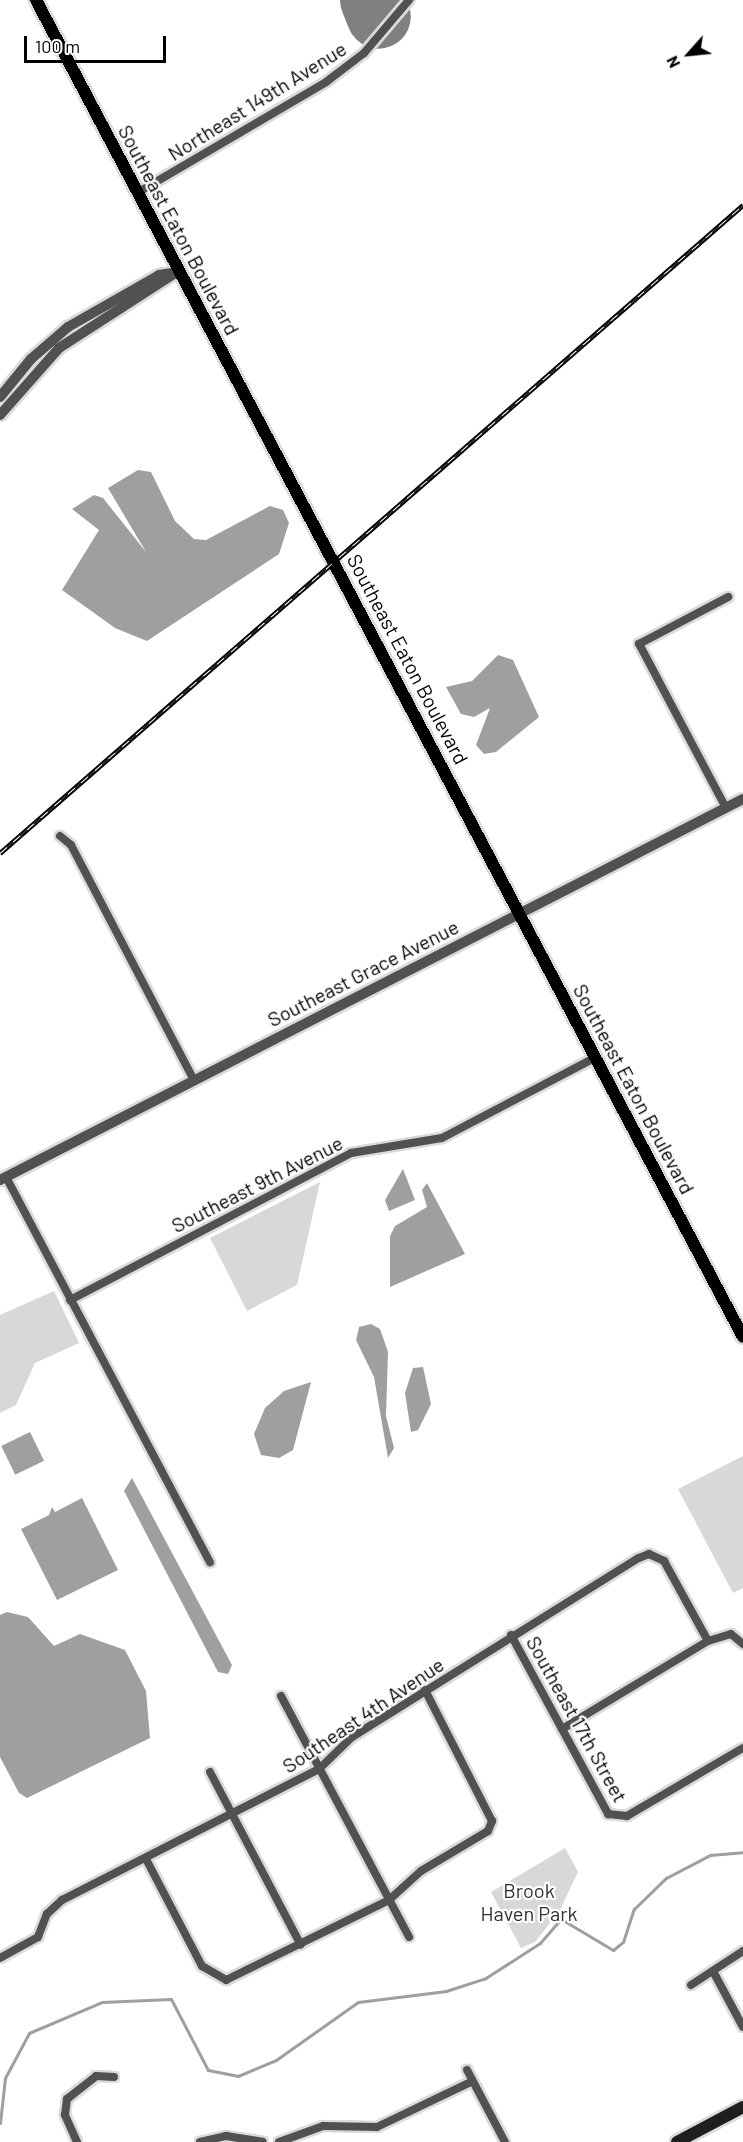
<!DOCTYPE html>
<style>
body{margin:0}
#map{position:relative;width:743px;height:2142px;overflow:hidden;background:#fff;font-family:Barlow,sans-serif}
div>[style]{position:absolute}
.green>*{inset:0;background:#d8d8d8}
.water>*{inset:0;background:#9f9f9f;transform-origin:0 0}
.stream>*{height:3px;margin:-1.5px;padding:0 1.5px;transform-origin:1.5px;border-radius:1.5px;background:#9f9f9f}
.runway>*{height:64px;margin:-32px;padding:0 32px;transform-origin:32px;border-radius:32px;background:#808080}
.roads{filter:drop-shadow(2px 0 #dbdbdb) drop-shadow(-2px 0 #dbdbdb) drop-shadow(0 2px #dbdbdb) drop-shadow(0 -2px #dbdbdb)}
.minor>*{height:8px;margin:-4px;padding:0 4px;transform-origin:4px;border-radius:4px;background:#515151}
.tertiary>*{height:10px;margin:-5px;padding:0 5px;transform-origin:5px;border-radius:5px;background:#515151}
.secondary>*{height:12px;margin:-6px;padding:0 6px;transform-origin:6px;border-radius:6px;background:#1e1e1e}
.primary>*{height:12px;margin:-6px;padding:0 6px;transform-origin:6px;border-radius:6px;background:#000}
.rail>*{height:5px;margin-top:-2.5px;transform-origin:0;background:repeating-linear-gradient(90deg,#fff 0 9px,#000 0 18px);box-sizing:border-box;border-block:2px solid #000}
span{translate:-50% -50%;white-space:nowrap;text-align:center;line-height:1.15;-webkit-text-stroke:4.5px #fff;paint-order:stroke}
.street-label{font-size:20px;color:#000}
.park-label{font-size:20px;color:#2f2f2f}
.north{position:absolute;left:659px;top:24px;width:60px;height:60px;-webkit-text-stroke:4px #fff;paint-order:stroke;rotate:243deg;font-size:16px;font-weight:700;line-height:24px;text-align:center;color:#000}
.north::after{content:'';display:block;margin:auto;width:21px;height:27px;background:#000;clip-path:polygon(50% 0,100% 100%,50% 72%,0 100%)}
.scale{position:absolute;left:24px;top:36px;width:142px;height:27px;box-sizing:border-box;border:3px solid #000;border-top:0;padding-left:8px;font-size:18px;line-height:21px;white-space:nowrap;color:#000;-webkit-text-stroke:4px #fff;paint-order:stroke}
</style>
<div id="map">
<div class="green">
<div style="clip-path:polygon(320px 1182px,297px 1285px,247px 1311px,210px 1238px)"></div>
<div style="clip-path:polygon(54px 1291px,79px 1343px,35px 1363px,16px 1405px,0 1413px,0 1315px)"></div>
<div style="clip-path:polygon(743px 1456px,743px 1588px,733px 1593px,678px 1489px)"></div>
<div style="clip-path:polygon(565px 1848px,578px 1872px,559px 1912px,535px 1942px,521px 1948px,491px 1892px)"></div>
</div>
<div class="water">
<div style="clip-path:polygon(138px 470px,151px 472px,175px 521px,194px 539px,206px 540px,270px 506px,283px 510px,289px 523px,279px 554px,147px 641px,115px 628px,62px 590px,99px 530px,72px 509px,94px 495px,103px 498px,146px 552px,108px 488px)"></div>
<div style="clip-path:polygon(498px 655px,513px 660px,539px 717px,496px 752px,484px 754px,476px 745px,490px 708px,474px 717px,461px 714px,446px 687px,472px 681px)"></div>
<div style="clip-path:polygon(403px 1169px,415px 1200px,389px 1211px,385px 1200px)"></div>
<div style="clip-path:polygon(427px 1183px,465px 1254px,390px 1287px,390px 1236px,395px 1226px,427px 1207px,422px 1190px)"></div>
<div style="clip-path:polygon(371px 1324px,380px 1329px,388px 1352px,386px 1416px,394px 1448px,388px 1458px,374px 1377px,356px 1340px,359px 1327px)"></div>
<div style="clip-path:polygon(423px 1367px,431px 1404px,418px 1430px,411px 1432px,405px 1393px,413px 1368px)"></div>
<div style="clip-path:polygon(311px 1382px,293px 1450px,279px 1458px,261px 1455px,254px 1434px,265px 1408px,284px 1391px)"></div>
<div style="left:30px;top:1432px;width:32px;height:32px;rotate:64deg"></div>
<div style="clip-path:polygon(132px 1478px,232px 1665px,228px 1674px,218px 1672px,124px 1491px)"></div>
<div style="clip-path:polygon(82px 1498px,118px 1570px,57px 1600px,21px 1529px,49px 1515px,52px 1507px,55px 1512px)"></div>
<div style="clip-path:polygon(7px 1612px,28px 1617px,54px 1646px,80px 1634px,125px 1650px,146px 1691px,150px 1738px,27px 1798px,19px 1793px,0 1757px,0 1615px)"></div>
</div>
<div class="stream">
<div style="left:0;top:2123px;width:45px;rotate:-83.7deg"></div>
<div style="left:5px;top:2078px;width:51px;rotate:-61.9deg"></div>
<div style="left:29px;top:2033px;width:79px;rotate:-23deg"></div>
<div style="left:102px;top:2002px;width:69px;rotate:-2.5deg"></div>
<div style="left:171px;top:1999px;width:80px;rotate:62.5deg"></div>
<div style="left:208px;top:2070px;width:31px;rotate:11deg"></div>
<div style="left:238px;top:2076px;width:41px;rotate:-22.8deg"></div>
<div style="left:276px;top:2060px;width:100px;rotate:-35.3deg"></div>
<div style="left:358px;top:2002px;width:89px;rotate:-7.1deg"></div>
<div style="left:446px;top:1991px;width:40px;rotate:-18deg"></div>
<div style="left:484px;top:1979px;width:67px;rotate:-32.7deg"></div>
<div style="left:540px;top:1943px;width:32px;rotate:-49deg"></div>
<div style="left:561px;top:1919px;width:61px;rotate:30.8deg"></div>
<div style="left:613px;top:1950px;width:13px;rotate:-39deg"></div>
<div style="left:623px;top:1942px;width:35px;rotate:-72deg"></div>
<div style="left:634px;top:1909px;width:45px;rotate:-44.1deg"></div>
<div style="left:666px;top:1878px;width:50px;rotate:-27.6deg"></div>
<div style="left:710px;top:1855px;width:33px;rotate:-5deg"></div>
</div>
<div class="runway">
<div style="left:372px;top:0;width:18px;rotate:68deg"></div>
</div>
<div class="roads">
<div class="minor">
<div style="left:137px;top:193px;width:219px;rotate:-30.4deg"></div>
<div style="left:326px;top:82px;width:48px;rotate:-37.3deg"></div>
<div style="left:364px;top:53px;width:70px;rotate:-49.7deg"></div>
<div style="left:726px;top:808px;width:186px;rotate:-117.9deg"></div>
<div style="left:639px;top:644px;width:101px;rotate:-27.8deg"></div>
<div style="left:60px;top:836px;width:14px;rotate:39deg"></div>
<div style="left:71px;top:845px;width:265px;rotate:62.4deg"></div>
<div style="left:6px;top:1177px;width:436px;rotate:62.1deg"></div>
<div style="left:70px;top:1300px;width:317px;rotate:-27.6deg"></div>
<div style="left:351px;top:1153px;width:92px;rotate:-9.4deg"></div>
<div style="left:442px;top:1138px;width:174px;rotate:-27.7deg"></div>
<div style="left:511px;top:1635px;width:204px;rotate:61.5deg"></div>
<div style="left:608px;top:1814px;width:19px;rotate:6deg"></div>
<div style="left:627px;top:1816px;width:134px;rotate:-30.4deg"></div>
<div style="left:281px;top:1696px;width:273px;rotate:62deg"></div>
<div style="left:562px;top:1729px;width:170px;rotate:-31.1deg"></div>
<div style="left:708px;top:1641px;width:24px;rotate:-17deg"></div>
<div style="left:731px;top:1634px;width:16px;rotate:40deg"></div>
<div style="left:210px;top:1772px;width:195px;rotate:62.3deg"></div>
<div style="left:146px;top:1859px;width:121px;rotate:62.4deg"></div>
<div style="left:202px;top:1966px;width:28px;rotate:30deg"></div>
<div style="left:226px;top:1980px;width:182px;rotate:-26.1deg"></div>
<div style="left:389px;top:1900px;width:43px;rotate:-42.2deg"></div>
<div style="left:421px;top:1871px;width:78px;rotate:-30.8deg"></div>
<div style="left:488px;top:1831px;width:11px;rotate:-68deg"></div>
<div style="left:492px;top:1821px;width:147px;rotate:-117.1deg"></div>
<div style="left:0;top:1958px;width:43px;rotate:-28.9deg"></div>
<div style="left:38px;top:1937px;width:25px;rotate:-69deg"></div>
<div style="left:47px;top:1914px;width:21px;rotate:-43deg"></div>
<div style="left:62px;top:1900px;width:288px;rotate:-27deg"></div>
<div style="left:319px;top:1769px;width:46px;rotate:-44.1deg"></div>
<div style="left:352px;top:1737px;width:338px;rotate:-32deg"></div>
<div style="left:639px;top:1558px;width:11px;rotate:-22deg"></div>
<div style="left:649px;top:1554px;width:17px;rotate:25deg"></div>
<div style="left:664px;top:1561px;width:91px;rotate:61.2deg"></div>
<div style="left:714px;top:1973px;width:61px;rotate:61.8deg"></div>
<div style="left:691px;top:1985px;width:62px;rotate:-33.2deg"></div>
<div style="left:467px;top:2070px;width:81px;rotate:62.2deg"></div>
<div style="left:77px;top:2142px;width:30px;rotate:-114deg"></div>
<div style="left:65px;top:2115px;width:16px;rotate:-83deg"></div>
<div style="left:67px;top:2099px;width:37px;rotate:-38deg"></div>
<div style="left:96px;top:2076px;width:18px;rotate:3deg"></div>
<div style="left:200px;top:2142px;width:27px;rotate:-13deg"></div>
<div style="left:226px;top:2136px;width:37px;rotate:9deg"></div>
<div style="left:279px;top:2142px;width:47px;rotate:-20deg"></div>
<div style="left:323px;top:2126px;width:54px;rotate:1.1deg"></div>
<div style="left:377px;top:2127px;width:106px;rotate:-25.6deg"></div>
</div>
<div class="tertiary">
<div style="left:0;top:397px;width:49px;rotate:-50.8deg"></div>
<div style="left:31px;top:359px;width:49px;rotate:-40.9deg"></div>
<div style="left:68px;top:327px;width:105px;rotate:-29.7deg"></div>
<div style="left:159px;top:275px;width:18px;rotate:-9deg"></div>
<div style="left:0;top:415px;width:89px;rotate:-48.6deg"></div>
<div style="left:59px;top:348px;width:140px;rotate:-32.8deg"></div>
<div style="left:0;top:1180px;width:835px;rotate:-27.15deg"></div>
</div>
<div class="secondary">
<div style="left:677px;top:2142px;width:75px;rotate:-27.9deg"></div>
</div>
<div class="primary">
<div style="left:36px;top:0;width:1512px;rotate:62.13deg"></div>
</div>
</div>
<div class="rail">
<div style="left:0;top:853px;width:986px;rotate:-41.09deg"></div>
</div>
<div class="street-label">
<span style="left:257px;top:101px;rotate:-32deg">Northeast 149th Avenue</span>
<span style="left:179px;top:230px;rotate:62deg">Southeast Eaton Boulevard</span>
<span style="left:408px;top:659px;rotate:62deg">Southeast Eaton Boulevard</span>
<span style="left:363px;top:973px;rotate:-27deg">Southeast Grace Avenue</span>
<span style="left:634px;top:1089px;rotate:62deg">Southeast Eaton Boulevard</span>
<span style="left:257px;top:1184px;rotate:-27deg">Southeast 9th Avenue</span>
<span style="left:363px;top:1715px;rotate:-34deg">Southeast 4th Avenue</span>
<span style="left:577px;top:1719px;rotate:61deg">Southeast 17th Street</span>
</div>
<div class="park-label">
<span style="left:529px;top:1902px">Brook<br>Haven Park</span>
</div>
<div class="north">N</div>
<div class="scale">100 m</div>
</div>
